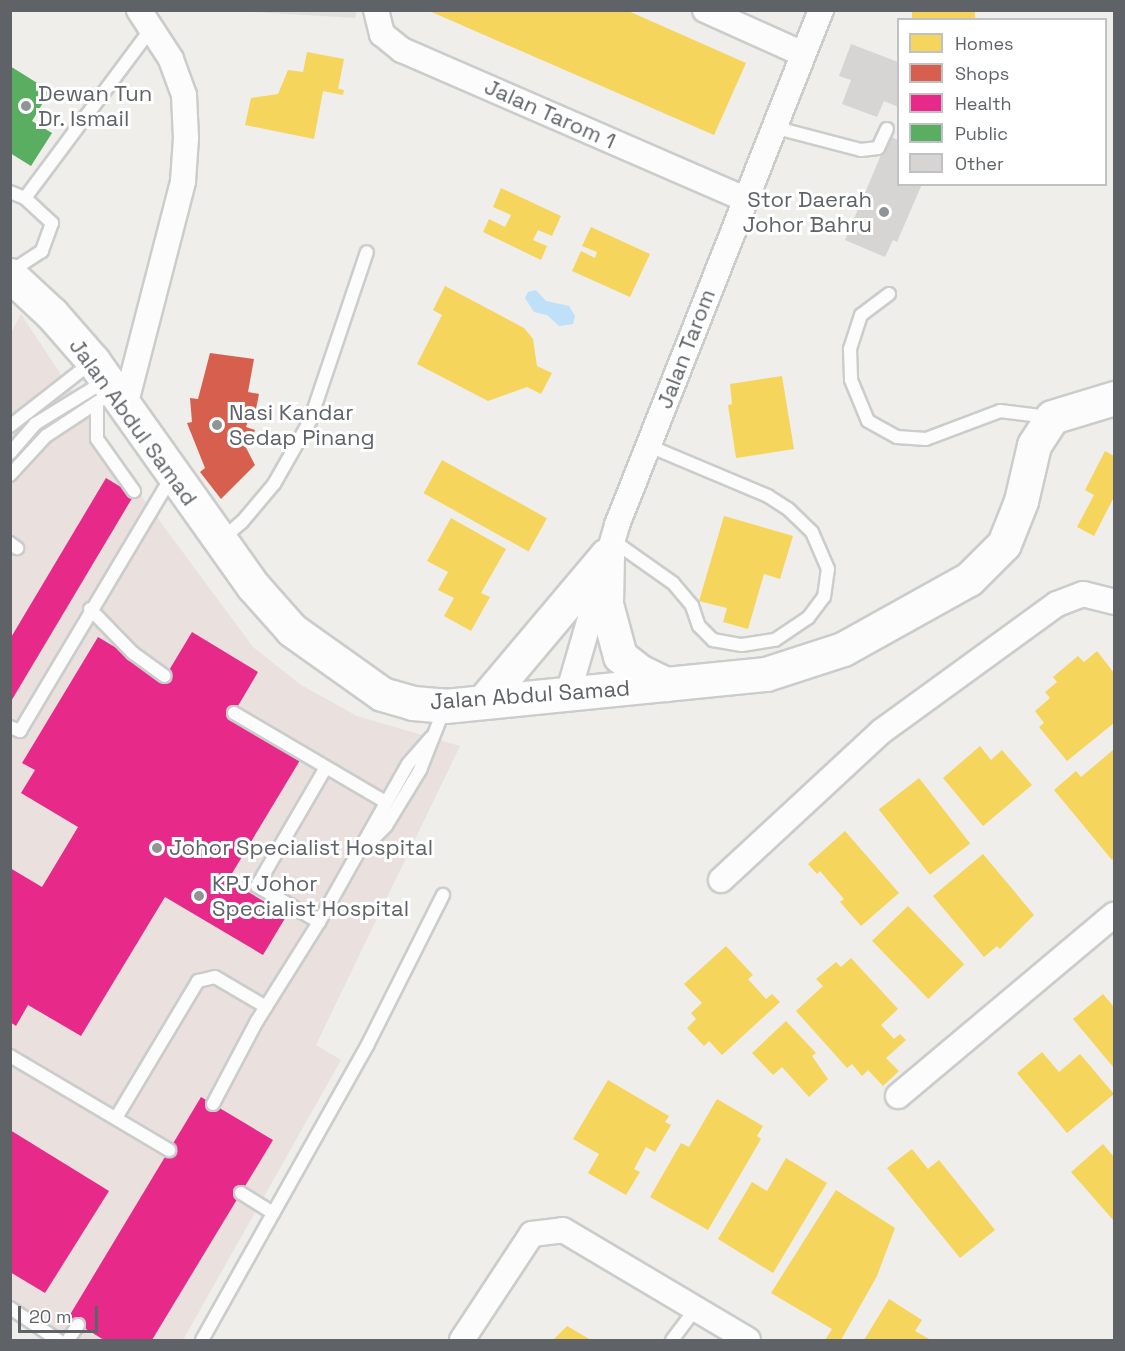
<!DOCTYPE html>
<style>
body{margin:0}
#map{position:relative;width:1125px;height:1351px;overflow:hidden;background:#efeeea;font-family:"Space Grotesk",sans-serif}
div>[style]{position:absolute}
.education>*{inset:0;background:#e2e0da}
.medical>*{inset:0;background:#eae0de}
.water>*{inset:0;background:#bfe0f9}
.homes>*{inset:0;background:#f6d55c;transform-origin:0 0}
.shops>*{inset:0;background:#d6604d}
.health>*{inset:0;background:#e7298a}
.public>*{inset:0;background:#5aae61}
.building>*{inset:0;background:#d6d5d3}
.roads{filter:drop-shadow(2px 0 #cbcccc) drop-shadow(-2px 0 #cbcccc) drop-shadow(0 2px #cbcccc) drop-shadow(0 -2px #cbcccc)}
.lane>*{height:12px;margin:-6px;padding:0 6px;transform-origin:6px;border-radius:6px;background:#fdfcfc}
.street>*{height:24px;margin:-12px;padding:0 12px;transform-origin:12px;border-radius:12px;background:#fdfcfc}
.secondary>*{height:33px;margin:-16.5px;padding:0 16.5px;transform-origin:16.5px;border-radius:16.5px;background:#fdfcfc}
.dots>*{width:16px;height:16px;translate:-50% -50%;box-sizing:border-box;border:3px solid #fff;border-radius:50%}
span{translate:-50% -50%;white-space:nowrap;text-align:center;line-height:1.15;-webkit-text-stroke:6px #fff;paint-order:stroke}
.poi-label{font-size:22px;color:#5f6368}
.left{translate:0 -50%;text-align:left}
.right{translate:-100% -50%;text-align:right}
.street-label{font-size:22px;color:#5f6368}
.frame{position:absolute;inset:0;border:12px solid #5f6368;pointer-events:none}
.legend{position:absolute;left:897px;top:18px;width:210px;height:168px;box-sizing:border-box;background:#fff;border:2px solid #bfc1c3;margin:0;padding:8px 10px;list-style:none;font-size:18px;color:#5f6368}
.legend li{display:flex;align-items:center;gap:12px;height:30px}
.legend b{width:30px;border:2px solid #bfc1c3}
.scale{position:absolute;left:18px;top:1306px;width:80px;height:27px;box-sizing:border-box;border:3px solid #5f6368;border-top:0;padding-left:8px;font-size:18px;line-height:21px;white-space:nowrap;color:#5f6368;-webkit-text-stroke:4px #fff;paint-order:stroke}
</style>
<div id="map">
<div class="education">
<div style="clip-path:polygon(237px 11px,357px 10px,357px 11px,355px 18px)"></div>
</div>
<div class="medical">
<div style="clip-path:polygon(21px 314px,139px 493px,253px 647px,301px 685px,357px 716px,460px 746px,316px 1045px,341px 1060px,183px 1340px,66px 1340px,11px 1306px,10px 335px)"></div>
</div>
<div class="water">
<div style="clip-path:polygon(536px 290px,546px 301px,569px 306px,575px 316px,573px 324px,559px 326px,547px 315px,534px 312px,525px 298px,528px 292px)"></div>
</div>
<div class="homes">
<div style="clip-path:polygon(427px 10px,626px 10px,746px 63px,714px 135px)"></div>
<div style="left:912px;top:10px;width:63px;height:10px"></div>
<div style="clip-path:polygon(307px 52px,344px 59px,338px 89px,344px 90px,343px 95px,323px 91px,314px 139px,245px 125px,251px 98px,278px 94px,288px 70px,303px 72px)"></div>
<div style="clip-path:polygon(501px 188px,561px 216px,552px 236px,538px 230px,533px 240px,547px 246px,541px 260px,483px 232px,489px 219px,505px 227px,511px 215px,493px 207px)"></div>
<div style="clip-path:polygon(591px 227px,650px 254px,630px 297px,572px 271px,581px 251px,595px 258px,597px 252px,582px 246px)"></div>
<div style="clip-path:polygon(445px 286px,524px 328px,533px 339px,537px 366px,552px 373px,541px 394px,527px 387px,488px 401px,417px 364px,442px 315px,433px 310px)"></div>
<div style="clip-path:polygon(782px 376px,794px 449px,736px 458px,728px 405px,732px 404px,730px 384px)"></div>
<div style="clip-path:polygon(1105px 451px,1114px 456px,1114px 497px,1094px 536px,1077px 527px,1094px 495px,1085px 490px)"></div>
<div style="left:442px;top:460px;width:120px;height:38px;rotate:29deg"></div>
<div style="clip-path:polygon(724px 516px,793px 536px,780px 579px,764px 574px,748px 629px,723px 622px,727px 608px,699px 601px)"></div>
<div style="clip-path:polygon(451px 518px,506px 549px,481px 593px,490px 597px,471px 631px,444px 616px,454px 598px,438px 590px,448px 572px,427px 561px)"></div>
<div style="clip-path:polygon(1097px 651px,1114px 673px,1114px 723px,1067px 761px,1039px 727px,1044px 723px,1035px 711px,1050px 698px,1045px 692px,1057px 682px,1053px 677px,1078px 656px,1084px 662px)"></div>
<div style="clip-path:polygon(980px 746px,991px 760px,1002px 750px,1032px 785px,983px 826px,943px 778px)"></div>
<div style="clip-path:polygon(1113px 750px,1114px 857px,1112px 860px,1054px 790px,1076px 771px,1081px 777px)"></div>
<div style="left:919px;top:778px;width:83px;height:51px;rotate:52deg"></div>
<div style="clip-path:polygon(845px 831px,899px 893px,861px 926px,840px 902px,844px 899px,820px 871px,817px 874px,808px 864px)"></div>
<div style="clip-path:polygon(983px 854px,1034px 915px,1000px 949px,997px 946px,984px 957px,933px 896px)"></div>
<div style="left:908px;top:906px;width:81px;height:50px;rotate:46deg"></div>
<div style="clip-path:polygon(726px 946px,753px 975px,748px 979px,766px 999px,772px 994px,780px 1002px,722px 1055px,709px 1041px,704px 1046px,687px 1028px,696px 1019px,691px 1013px,702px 1003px,684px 984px)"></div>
<div style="clip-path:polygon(851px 958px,898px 1009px,881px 1025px,894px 1039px,900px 1034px,906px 1040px,886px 1058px,899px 1071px,883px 1086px,868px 1070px,862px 1076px,852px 1064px,847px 1068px,796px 1011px,823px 986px,816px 979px,836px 962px,841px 967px)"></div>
<div style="clip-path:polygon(1103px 994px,1114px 1007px,1114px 1068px,1073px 1019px)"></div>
<div style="clip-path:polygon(786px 1021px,816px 1053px,812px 1056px,828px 1079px,809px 1097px,782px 1067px,773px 1075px,752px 1053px)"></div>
<div style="clip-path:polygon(1042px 1052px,1059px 1072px,1080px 1054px,1114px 1094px,1067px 1133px,1017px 1073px)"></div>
<div style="clip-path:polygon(608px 1080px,669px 1116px,665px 1122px,671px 1125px,655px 1152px,646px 1147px,634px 1169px,640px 1172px,626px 1195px,588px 1173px,599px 1154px,573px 1139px)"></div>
<div style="clip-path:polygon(717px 1099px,763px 1126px,757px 1136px,761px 1139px,708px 1230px,650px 1197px,681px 1143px,689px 1147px)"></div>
<div style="clip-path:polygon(1103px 1144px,1114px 1157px,1114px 1221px,1071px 1172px)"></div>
<div style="clip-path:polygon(912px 1149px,928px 1169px,939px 1160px,995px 1230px,960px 1258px,887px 1168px)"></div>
<div style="clip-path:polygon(786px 1158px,827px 1183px,773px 1273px,718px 1239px,752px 1182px,767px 1191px)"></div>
<div style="clip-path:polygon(836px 1190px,895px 1228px,877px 1276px,841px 1340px,825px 1340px,832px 1329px,771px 1293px)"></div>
<div style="clip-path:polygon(889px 1299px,922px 1320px,915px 1331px,931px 1340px,864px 1340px)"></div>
<div style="clip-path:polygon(567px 1326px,591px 1340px,553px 1340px)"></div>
</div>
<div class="shops">
<div style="clip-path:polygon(210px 353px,254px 359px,248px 392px,259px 394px,255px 414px,250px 415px,246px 427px,255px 430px,252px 438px,241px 438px,255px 465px,221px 499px,200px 472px,205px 468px,187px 423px,192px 422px,190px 398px,198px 399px)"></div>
</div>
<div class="health">
<div style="clip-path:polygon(106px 478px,134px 495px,10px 703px,10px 639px)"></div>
<div style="clip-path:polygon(192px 632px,258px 672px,232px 716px,302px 757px,228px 880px,287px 915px,263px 955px,165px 897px,81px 1036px,28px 1005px,16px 1026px,10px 1022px,10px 868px,42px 887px,78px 827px,21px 793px,35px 770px,22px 763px,98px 637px,165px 677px)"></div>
<div style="clip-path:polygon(201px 1097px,273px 1140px,152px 1340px,104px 1340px,68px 1318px)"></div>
<div style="clip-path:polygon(10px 1130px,109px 1191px,45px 1293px,10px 1272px)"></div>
</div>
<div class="public">
<div style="clip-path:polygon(10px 66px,50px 91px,32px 121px,52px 133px,31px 166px,10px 153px)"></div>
</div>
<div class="building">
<div style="clip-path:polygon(851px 44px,898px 62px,898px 107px,884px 101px,877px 117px,842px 104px,851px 80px,839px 76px)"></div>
<div style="clip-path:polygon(889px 136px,898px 140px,898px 184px,922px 184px,897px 242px,893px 240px,885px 257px,845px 240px)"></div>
</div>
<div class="roads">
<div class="lane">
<div style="left:773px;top:127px;width:91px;rotate:14.6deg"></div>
<div style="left:861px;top:150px;width:17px;rotate:-7deg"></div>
<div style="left:878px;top:148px;width:21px;rotate:-65deg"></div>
<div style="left:10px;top:192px;width:16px;rotate:22deg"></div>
<div style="left:25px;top:198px;width:37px;rotate:43deg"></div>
<div style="left:52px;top:223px;width:30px;rotate:110deg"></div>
<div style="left:42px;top:251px;width:38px;rotate:147deg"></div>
<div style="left:25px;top:198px;width:214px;rotate:-53.3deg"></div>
<div style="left:889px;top:294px;width:35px;rotate:143deg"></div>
<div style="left:861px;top:315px;width:36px;rotate:108deg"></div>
<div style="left:850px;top:349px;width:31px;rotate:88deg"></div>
<div style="left:851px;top:380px;width:44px;rotate:67.5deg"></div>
<div style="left:868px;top:421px;width:33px;rotate:29deg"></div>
<div style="left:897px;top:437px;width:29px;rotate:4deg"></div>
<div style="left:926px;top:439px;width:79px;rotate:-20.7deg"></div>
<div style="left:1000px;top:411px;width:49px;rotate:7deg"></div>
<div style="left:97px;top:403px;width:36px;rotate:90deg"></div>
<div style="left:97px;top:439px;width:64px;rotate:54.6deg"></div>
<div style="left:10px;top:426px;width:104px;rotate:-38deg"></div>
<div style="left:10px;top:453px;width:38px;rotate:-49deg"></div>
<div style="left:35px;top:424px;width:82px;rotate:-31.6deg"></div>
<div style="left:10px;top:475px;width:53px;rotate:-47.3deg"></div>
<div style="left:46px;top:436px;width:80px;rotate:-33.3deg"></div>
<div style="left:221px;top:540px;width:28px;rotate:-41deg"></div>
<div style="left:242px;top:522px;width:50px;rotate:-49.9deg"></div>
<div style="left:274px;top:484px;width:73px;rotate:-60.3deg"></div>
<div style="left:310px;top:421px;width:178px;rotate:-71.4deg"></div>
<div style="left:612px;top:540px;width:75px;rotate:35.2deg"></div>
<div style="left:673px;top:583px;width:30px;rotate:50deg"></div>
<div style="left:692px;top:606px;width:21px;rotate:71deg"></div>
<div style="left:699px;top:626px;width:20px;rotate:45deg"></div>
<div style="left:713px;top:640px;width:29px;rotate:10deg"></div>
<div style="left:742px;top:645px;width:33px;rotate:-9deg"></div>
<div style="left:775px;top:640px;width:40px;rotate:-34deg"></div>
<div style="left:808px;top:618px;width:26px;rotate:-53deg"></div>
<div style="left:824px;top:597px;width:28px;rotate:-82deg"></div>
<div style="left:828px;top:569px;width:40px;rotate:-113.4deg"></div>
<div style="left:812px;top:532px;width:33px;rotate:-136deg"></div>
<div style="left:788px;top:509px;width:24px;rotate:-147deg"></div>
<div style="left:768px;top:496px;width:129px;rotate:-157.2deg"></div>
<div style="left:10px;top:543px;width:9px;rotate:36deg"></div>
<div style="left:90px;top:609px;width:62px;rotate:45.7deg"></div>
<div style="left:133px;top:653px;width:39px;rotate:36deg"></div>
<div style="left:234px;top:713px;width:176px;rotate:30.4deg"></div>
<div style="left:10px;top:727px;width:11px;rotate:22deg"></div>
<div style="left:20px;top:731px;width:297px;rotate:-59.2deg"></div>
<div style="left:325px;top:769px;width:135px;rotate:120.2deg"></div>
<div style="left:257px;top:886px;width:72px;rotate:30.1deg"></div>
<div style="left:319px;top:922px;width:181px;rotate:-60.6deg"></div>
<div style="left:408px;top:764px;width:35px;rotate:-49deg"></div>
<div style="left:367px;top:845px;width:27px;rotate:-45deg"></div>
<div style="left:386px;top:826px;width:66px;rotate:-58.7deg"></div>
<div style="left:420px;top:770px;width:68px;rotate:-68.4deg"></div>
<div style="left:10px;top:1056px;width:185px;rotate:30.6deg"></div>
<div style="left:213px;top:1104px;width:94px;rotate:-62.1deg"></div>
<div style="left:257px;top:1021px;width:117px;rotate:-57.9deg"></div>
<div style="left:116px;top:1118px;width:160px;rotate:-59.1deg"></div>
<div style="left:198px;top:981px;width:17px;rotate:-13deg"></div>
<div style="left:215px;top:977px;width:59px;rotate:30.5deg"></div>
<div style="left:241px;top:1193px;width:38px;rotate:32deg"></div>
<div style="left:10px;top:1308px;width:58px;rotate:33.7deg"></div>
<div style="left:68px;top:1340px;width:18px;rotate:-56deg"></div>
<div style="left:202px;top:1340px;width:339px;rotate:-60.7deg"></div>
<div style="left:368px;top:1044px;width:167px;rotate:-63.3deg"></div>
<div style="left:672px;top:1340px;width:40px;rotate:-53deg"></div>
</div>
<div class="street">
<div style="left:376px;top:10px;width:25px;rotate:76deg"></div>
<div style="left:382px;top:34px;width:26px;rotate:39deg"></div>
<div style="left:402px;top:50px;width:373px;rotate:23.5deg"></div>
<div style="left:705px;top:10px;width:107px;rotate:24.2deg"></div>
<div style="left:125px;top:406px;width:232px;rotate:-75.5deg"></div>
<div style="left:183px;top:181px;width:43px;rotate:-86deg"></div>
<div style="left:186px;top:138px;width:43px;rotate:-92.7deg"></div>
<div style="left:184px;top:95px;width:38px;rotate:-110deg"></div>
<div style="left:171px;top:59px;width:59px;rotate:-123.1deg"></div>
<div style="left:568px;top:694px;width:176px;rotate:-73.8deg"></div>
<div style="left:617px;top:525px;width:554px;rotate:-68.39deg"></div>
<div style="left:721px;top:880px;width:219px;rotate:-42.8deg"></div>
<div style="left:882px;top:731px;width:216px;rotate:-36deg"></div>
<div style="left:1057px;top:604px;width:28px;rotate:-21deg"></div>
<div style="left:1083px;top:594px;width:32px;rotate:14deg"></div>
<div style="left:898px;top:1096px;width:282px;rotate:-40deg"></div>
<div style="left:462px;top:1340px;width:127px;rotate:-56.6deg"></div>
<div style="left:532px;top:1234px;width:31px;rotate:-7deg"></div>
<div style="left:563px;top:1230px;width:215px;rotate:30.7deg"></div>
</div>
<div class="secondary">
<div style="left:10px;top:275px;width:57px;rotate:42.9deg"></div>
<div style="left:52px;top:314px;width:62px;rotate:48.9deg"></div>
<div style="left:93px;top:361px;width:276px;rotate:54.6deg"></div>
<div style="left:253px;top:586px;width:59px;rotate:48.4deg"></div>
<div style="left:292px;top:630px;width:110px;rotate:35.4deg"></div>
<div style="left:382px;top:694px;width:32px;rotate:16deg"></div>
<div style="left:413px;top:703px;width:32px;rotate:5deg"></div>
<div style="left:445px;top:706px;width:323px;rotate:-5.7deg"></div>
<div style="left:766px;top:674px;width:81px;rotate:-18deg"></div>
<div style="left:843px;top:649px;width:144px;rotate:-29.1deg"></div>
<div style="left:969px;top:579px;width:49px;rotate:-45deg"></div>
<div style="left:1004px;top:544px;width:46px;rotate:-68.4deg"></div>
<div style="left:1021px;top:501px;width:57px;rotate:-76.9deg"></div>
<div style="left:1034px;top:445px;width:33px;rotate:-57deg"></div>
<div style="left:1052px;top:417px;width:65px;rotate:-17deg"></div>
<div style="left:607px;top:555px;width:49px;rotate:91.2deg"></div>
<div style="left:606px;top:604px;width:54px;rotate:74.9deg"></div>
<div style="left:620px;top:656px;width:24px;rotate:38deg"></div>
<div style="left:639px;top:671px;width:30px;rotate:26deg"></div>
<div style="left:483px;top:702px;width:192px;rotate:-49.9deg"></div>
</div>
</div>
<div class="dots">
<div style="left:26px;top:106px;background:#919496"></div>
<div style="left:884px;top:212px;background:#919496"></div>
<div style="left:217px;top:425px;background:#919496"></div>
<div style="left:157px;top:848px;background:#919496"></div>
<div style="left:199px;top:896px;background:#919496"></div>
</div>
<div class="poi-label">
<span class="left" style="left:38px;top:106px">Dewan Tun<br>Dr. Ismail</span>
<span class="right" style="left:872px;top:212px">Stor Daerah<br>Johor Bahru</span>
<span class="left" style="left:229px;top:425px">Nasi Kandar<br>Sedap Pinang</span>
<span class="left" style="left:169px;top:848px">Johor Specialist Hospital</span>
<span class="left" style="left:212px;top:896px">KPJ Johor<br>Specialist Hospital</span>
</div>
<div class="street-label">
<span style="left:550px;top:114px;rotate:24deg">Jalan Tarom 1</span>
<span style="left:686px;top:349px;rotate:-69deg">Jalan Tarom</span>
<span style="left:133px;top:422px;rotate:54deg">Jalan Abdul Samad</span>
<span style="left:530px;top:695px;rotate:-4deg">Jalan Abdul Samad</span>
</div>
<div class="frame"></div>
<ul class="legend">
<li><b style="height:16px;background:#f6d55c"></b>Homes</li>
<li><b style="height:16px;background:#d6604d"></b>Shops</li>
<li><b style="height:16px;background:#e7298a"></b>Health</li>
<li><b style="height:16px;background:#5aae61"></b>Public</li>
<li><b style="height:16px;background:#d6d5d3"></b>Other</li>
</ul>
<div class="scale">20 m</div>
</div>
